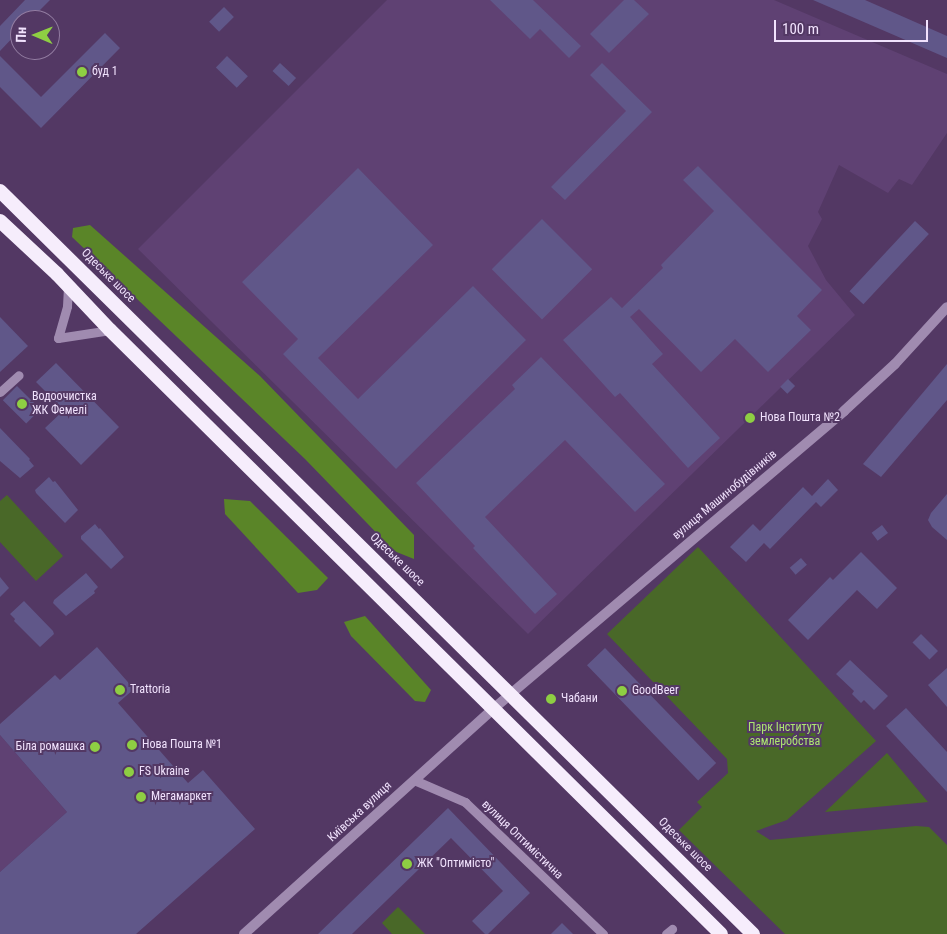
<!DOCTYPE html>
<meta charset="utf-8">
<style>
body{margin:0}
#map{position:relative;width:947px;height:934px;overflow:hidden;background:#533864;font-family:"Roboto Condensed",sans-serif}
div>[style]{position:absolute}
.built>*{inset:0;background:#5f4173}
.green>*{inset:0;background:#496828}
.forest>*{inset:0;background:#5a8528}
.building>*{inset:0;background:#605789;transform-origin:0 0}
.minor>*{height:9px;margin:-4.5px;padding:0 4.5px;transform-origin:4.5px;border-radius:4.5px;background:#a08bb0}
.tertiary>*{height:10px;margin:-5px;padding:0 5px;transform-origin:5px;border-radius:5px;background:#a08bb0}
.trunk>*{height:14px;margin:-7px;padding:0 7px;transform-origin:7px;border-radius:7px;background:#f6edfc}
.dots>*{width:14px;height:14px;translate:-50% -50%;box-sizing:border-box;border:2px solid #533864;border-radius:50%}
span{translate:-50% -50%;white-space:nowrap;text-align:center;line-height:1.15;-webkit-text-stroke:4px #533864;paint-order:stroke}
.poi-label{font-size:12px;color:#f1e2fd}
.left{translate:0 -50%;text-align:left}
.right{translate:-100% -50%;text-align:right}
.street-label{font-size:12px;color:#f1e2fd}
.park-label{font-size:12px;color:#ace670}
.north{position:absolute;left:10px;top:10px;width:50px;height:50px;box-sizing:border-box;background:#533864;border:1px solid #927ca1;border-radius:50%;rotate:271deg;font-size:14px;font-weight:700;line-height:20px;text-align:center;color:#f1e2fd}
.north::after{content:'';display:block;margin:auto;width:18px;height:22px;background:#8ece43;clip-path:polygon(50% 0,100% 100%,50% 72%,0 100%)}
.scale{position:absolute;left:774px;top:20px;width:154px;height:22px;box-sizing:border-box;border:2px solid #f1e2fd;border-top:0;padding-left:6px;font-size:15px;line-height:18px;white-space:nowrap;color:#f1e2fd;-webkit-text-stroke:4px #533864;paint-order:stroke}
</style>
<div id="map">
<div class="built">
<div style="clip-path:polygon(387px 0,774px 0,947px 74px,947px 133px,912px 185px,899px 179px,888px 193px,839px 165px,818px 212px,822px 219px,808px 246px,826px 280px,855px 315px,528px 634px,138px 249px)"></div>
<div style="clip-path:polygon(0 735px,67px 812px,0 872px)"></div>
</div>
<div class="green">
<div style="clip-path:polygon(7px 495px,63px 556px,36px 581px,0 542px,0 501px)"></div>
<div style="clip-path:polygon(698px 547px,876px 741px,787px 820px,756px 831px,770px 840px,916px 826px,929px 827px,947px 845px,947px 934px,785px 934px,679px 830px,702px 807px,697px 802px,728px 773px,727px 759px,607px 634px)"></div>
<div style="clip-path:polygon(887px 753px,928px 802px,825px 812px)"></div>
<div style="clip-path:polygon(398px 907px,425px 934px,392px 934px,382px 923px)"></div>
</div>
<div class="forest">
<div style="clip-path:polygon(90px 225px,260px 376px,414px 535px,414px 559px,394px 551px,305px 459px,72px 237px,73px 228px)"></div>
<div style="clip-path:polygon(224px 499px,250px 501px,328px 578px,317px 590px,298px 593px,225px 514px)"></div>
<div style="clip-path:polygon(365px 616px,431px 690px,425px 702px,415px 701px,351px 636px,344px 622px)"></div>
</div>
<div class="building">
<div style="clip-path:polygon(25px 0,50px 0,30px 20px,20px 20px,20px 30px,0 51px,0 26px)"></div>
<div style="clip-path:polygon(490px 0,533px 0,581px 46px,569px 58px,540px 29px,530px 39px)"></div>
<div style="clip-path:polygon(624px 0,634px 0,649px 14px,609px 53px,590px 34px)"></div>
<div style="clip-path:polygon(813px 0,865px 0,947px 36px,947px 58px)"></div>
<div style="left:224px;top:7px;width:14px;height:21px;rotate:45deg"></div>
<div style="clip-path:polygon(105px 33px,120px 48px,41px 128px,0 87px,0 56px,41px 97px)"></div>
<div style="left:227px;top:56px;width:29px;height:16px;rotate:44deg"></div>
<div style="left:280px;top:63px;width:22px;height:11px;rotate:43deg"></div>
<div style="clip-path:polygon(602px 63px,652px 112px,565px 200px,551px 187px,626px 111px,590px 75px)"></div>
<div style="clip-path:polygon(698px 166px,822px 290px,797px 316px,811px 330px,768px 372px,735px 339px,701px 372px,639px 309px,630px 317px,663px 354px,652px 364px,720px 438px,688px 468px,620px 393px,615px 397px,563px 340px,611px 297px,622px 308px,663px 268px,661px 265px,714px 211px,683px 180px)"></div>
<div style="clip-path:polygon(358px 168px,433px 245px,318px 358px,358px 399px,473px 286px,526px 340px,396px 469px,283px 354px,298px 339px,242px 282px)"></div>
<div style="left:542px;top:219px;width:71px;height:71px;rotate:45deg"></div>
<div style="left:915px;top:221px;width:19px;height:96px;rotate:43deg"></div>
<div style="clip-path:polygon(0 317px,28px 346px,0 372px)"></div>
<div style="clip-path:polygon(541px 357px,665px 484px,635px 512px,565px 440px,485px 517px,557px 594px,535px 614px,473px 548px,475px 546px,416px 483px,515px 389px,512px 385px)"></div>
<div style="clip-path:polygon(56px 363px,119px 427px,81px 465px,45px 428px,64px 410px,36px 382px)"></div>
<div style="clip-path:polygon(947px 364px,947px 400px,881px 477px,863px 464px)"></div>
<div style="left:788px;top:379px;width:10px;height:11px;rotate:45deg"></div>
<div style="left:17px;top:386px;width:33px;height:20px;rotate:45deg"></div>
<div style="clip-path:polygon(0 428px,30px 459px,29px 460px,34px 466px,20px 478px,0 461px)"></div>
<div style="clip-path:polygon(49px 477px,53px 482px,55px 481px,78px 510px,65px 523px,36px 493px,35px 490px)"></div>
<div style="clip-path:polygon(828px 479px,838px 490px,821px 507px,816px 502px,770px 549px,764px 543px,746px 562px,730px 547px,753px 524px,760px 531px,803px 487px,812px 496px)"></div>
<div style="clip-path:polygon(947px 494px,947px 540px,932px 527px,928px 520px,931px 513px)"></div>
<div style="clip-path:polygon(95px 524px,99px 529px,100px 528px,124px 557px,111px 569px,81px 539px,81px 536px)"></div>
<div style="left:882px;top:525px;width:10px;height:13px;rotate:53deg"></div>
<div style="clip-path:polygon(861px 552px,897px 588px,877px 609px,857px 590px,808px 640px,788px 620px,830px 577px,833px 580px)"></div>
<div style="left:801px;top:558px;width:9px;height:15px;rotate:49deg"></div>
<div style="clip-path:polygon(86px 573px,98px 587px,94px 591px,95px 593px,66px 616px,53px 603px,54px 600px)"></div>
<div style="clip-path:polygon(0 577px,9px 588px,0 597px)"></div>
<div style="clip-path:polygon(24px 601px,53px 631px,54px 634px,40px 647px,14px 621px,15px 619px,10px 614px)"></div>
<div style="left:921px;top:634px;width:24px;height:12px;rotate:45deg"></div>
<div style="clip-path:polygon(97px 647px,134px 689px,118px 703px,188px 783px,203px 770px,255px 829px,136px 934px,0 934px,0 872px,67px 812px,0 735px,0 724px,55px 675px,60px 680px)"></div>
<div style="left:605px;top:648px;width:160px;height:25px;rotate:46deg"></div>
<div style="clip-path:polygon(850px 660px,888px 696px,874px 710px,864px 700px,861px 703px,852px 694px,854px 691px,836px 674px)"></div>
<div style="clip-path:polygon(947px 668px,947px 707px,928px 685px)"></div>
<div style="clip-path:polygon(906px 708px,947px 752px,947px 792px,886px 726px)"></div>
<div style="clip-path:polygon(448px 808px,530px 893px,488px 934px,485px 934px,472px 921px,503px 891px,451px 838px,352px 934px,318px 934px)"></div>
<div style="clip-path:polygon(562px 923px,573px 934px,551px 934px)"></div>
</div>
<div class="minor">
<div style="left:58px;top:338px;width:53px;rotate:-8.7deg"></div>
<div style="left:58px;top:338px;width:33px;rotate:-74deg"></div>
<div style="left:67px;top:306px;width:19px;rotate:-87deg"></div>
<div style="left:0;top:392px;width:25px;rotate:-42deg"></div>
<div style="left:414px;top:780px;width:56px;rotate:23.3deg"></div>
<div style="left:465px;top:802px;width:191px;rotate:43.7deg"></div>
<div style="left:666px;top:934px;width:8px;rotate:-40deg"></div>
</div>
<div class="tertiary">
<div style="left:244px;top:934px;width:336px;rotate:-42.1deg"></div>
<div style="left:493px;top:709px;width:460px;rotate:-40.3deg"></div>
<div style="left:844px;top:411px;width:69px;rotate:-42.7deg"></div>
<div style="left:895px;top:364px;width:77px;rotate:-47.6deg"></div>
</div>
<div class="trunk">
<div style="left:0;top:191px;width:1058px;rotate:44.62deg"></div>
<div style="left:0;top:221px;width:78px;rotate:42.9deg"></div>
<div style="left:57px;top:274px;width:77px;rotate:46.6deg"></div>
<div style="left:110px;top:330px;width:859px;rotate:44.67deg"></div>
</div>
<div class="dots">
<div style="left:82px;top:72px;background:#8ece43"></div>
<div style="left:22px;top:404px;background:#8ece43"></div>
<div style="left:750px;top:418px;background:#8ece43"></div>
<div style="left:120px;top:690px;background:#8ece43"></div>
<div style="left:622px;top:691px;background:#8ece43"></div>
<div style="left:551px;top:699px;background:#8ece43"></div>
<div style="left:132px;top:745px;background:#8ece43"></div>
<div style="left:95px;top:747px;background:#8ece43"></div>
<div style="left:129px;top:772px;background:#8ece43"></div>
<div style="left:141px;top:797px;background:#8ece43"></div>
<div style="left:407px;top:864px;background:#8ece43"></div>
</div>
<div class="poi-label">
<span class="left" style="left:92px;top:72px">буд 1</span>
<span class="left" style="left:32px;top:404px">Водоочистка<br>ЖК Фемелі</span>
<span class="left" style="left:760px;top:418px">Нова Пошта №2</span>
<span class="left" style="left:130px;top:690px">Trattoria</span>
<span class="left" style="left:632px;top:691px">GoodBeer</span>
<span class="left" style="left:561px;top:699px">Чабани</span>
<span class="left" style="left:142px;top:745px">Нова Пошта №1</span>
<span class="right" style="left:85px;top:747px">Біла ромашка</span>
<span class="left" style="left:139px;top:772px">FS Ukraine</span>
<span class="left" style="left:151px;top:797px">Мегамаркет</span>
<span class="left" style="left:417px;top:864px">ЖК "Оптимісто"</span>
</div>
<div class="street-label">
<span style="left:108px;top:276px;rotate:45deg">Одеське шосе</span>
<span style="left:725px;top:495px;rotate:-40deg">вулиця Машинобудівників</span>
<span style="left:397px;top:560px;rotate:44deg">Одеське шосе</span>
<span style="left:360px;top:812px;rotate:-43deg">Київська вулиця</span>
<span style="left:522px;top:840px;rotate:44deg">вулиця Оптимістична</span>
<span style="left:685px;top:845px;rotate:45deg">Одеське шосе</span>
</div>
<div class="park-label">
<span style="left:785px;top:735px">Парк Інституту<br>землеробства</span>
</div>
<div class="north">Пн</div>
<div class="scale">100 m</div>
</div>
